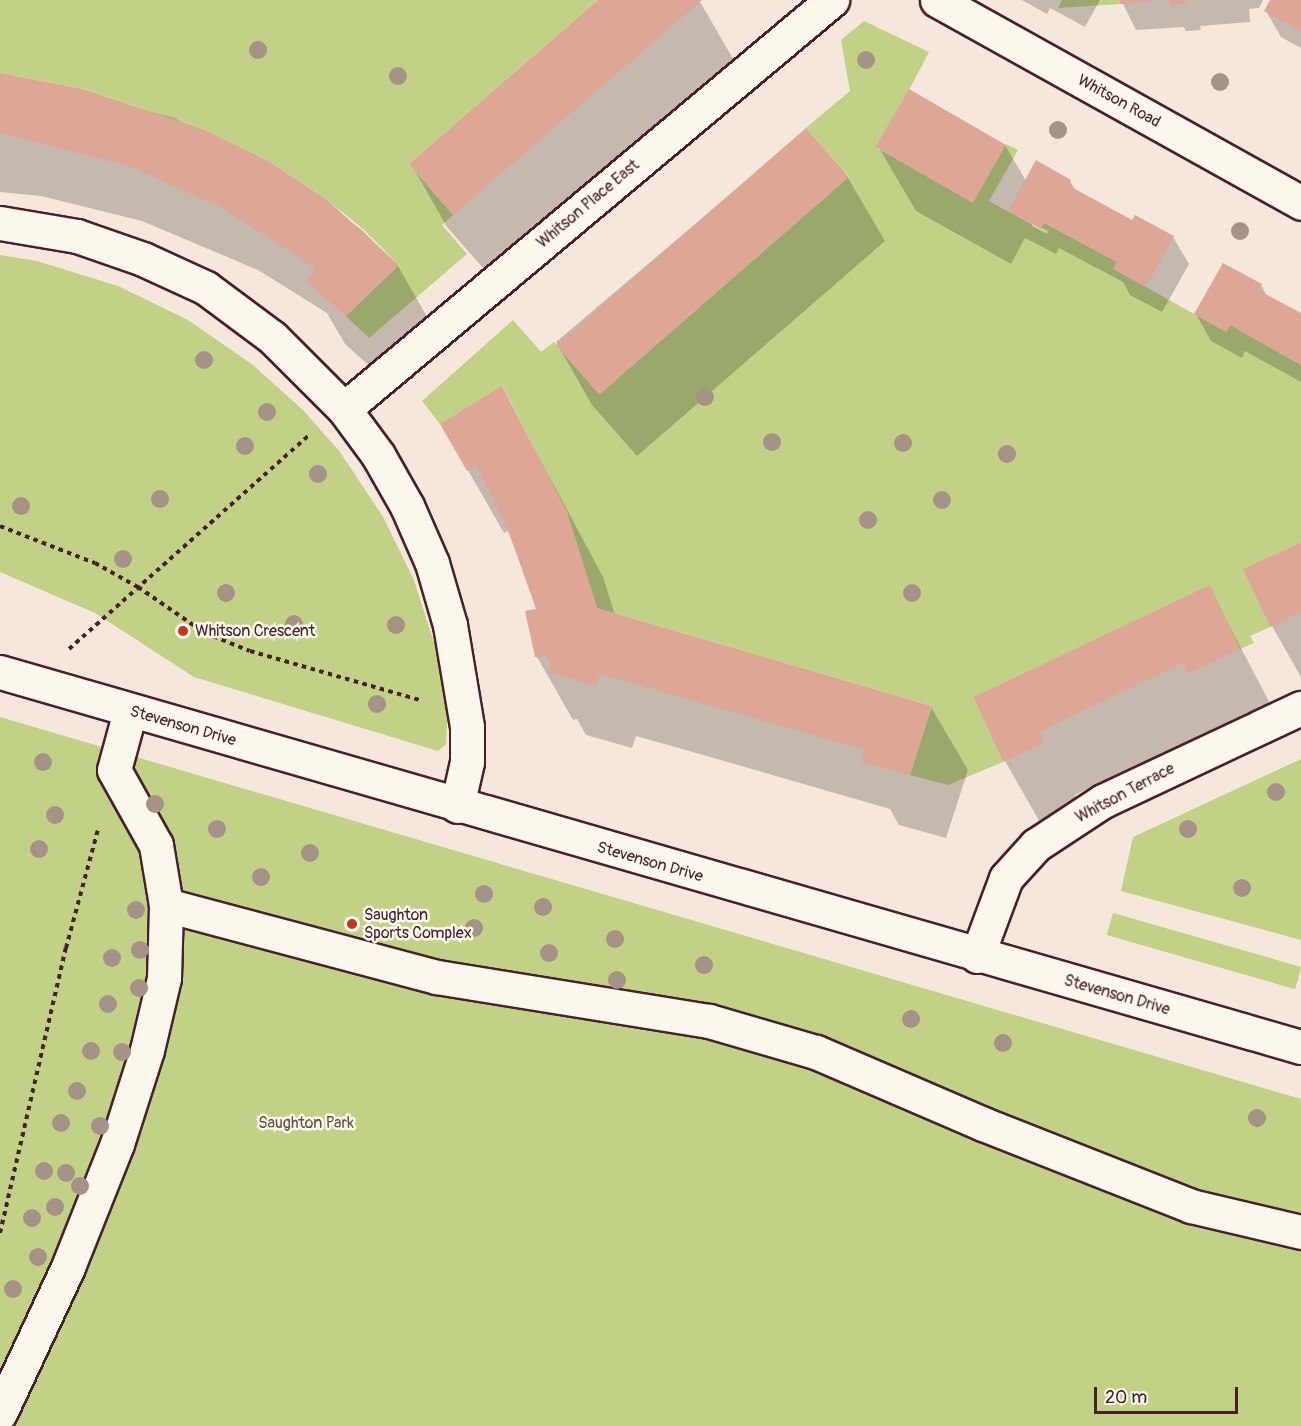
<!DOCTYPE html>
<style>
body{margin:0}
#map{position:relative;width:1301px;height:1426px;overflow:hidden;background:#f5e7db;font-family:Pangolin,sans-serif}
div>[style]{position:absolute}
.green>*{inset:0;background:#c1d287;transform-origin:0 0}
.shadow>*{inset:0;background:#0003}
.building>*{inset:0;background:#dea795;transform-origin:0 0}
.path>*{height:4px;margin-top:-2px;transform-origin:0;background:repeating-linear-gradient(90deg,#4a1f2b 0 4.5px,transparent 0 9px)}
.roads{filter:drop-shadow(2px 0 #4a1f2b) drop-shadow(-2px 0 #4a1f2b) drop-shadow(0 2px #4a1f2b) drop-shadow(0 -2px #4a1f2b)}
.pedestrian>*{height:33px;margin:-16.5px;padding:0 16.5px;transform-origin:16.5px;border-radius:16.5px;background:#fbf7ec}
.minor>*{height:33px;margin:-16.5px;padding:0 16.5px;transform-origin:16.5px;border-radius:16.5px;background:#fbf7ec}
.tertiary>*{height:33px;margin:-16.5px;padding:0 16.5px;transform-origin:16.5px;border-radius:16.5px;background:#fbf7ec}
.trees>*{width:18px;height:18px;margin:-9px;border-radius:50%;background:#a79287}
.dots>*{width:16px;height:16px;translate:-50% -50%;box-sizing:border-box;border:3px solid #fbf7ec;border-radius:50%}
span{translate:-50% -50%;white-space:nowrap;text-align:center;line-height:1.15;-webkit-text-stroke:5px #fbf7ec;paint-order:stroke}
.street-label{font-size:16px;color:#4a1f2b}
.poi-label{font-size:16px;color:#4a1f2b}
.left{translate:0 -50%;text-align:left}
.park-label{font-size:16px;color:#684c42}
.scale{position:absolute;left:1094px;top:1387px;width:144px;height:27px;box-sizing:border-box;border:3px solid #4a1f2b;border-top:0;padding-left:8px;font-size:18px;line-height:21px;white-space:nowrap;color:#4a1f2b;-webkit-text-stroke:4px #fbf7ec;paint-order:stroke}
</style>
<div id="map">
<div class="green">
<div style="clip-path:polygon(0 0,598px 0,409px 164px,453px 215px,442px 225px,467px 254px,369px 338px,346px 316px,399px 265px,363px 229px,326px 199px,270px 162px,203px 129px,83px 89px,0 73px)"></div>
<div style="clip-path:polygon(1062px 0,1119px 0,1120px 4px,1058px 8px)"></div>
<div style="clip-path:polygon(864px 21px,929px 52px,878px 149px,974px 201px,1006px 144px,1018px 150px,989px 201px,1040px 229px,1044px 223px,1117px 262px,1114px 269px,1226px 332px,1230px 325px,1301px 365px,1301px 542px,1244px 569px,1270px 627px,1250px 636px,1254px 643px,1240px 649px,1210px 586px,973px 697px,1003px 762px,948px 785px,910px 775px,932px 706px,597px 608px,567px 512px,503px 387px,440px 424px,422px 401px,513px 320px,541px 352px,554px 342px,600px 394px,849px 177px,806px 128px,850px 91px,841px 40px)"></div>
<div style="clip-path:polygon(0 255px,37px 261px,118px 286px,188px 320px,253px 365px,304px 411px,340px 452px,383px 517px,414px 580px,435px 646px,448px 708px,446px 744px,438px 751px,194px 677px,95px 613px,0 572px)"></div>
<div style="clip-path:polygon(0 717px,1301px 1099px,1301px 1426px,0 1426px)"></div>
<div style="clip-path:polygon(1301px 759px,1301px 940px,1121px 891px,1133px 837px)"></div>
<div style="left:1113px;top:913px;width:196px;height:23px;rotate:16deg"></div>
</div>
<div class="shadow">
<div style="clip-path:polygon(601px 0,699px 0,736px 64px,491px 277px,447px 227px,411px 164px)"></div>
<div style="clip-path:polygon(1022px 0,1100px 0,1085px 27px,1050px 8px,1047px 14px)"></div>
<div style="clip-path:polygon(1121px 0,1263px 0,1259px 8px,1249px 9px,1250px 22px,1200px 26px,1201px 30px,1186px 31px,1184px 27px,1136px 30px)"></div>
<div style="clip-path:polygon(1272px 0,1301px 0,1301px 48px,1281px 37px,1266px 11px)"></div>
<div style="clip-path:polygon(0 75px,39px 81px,174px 118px,289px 177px,362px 230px,398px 266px,434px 329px,383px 378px,345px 344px,327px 313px,258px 270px,142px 221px,41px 196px,0 192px)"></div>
<div style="clip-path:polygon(806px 130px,848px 178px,885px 241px,637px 456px,592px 405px,556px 342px)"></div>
<div style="clip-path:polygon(evenodd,1005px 145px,1026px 181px,1070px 181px,1076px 191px,1133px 221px,1173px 237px,1189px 264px,1162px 312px,1130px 295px,1123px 282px,1059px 248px,1056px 254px,1025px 238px,1011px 264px,916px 211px,879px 148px,1005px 145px,1032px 222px,1048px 231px,1047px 234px,1032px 226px,1032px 222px)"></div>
<div style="clip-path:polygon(1261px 285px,1267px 296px,1301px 315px,1301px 382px,1245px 351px,1242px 358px,1211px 341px,1196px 314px)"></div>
<div style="clip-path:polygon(502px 388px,603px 577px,615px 615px,931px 707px,968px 770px,946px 838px,899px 825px,890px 809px,707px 756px,636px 736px,632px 748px,586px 735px,577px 719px,573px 720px,537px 657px,538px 610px,508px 531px,504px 533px,442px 425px)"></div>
<div style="clip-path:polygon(1301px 544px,1301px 677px,1272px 626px)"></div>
<div style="clip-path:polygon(1209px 587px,1275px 713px,1225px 736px,1220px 726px,1089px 788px,1075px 795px,1080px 806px,1041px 824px,1005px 761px)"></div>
</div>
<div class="building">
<div style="clip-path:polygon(598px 0,702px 0,453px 215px,409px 164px)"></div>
<div style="clip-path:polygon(1119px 0,1151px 0,1151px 2px,1120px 4px)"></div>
<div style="clip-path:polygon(1169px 0,1186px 0,1186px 3px,1170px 5px)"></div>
<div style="clip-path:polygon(1270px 0,1301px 0,1301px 31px,1264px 11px)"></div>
<div style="clip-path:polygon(0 73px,83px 89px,203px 129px,270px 162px,326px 199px,399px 265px,346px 316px,306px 281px,315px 270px,306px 262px,220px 207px,129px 166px,0 133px)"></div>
<div style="left:909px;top:89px;width:112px;height:67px;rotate:30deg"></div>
<div style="left:806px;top:128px;width:65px;height:331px;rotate:49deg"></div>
<div style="clip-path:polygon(1036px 160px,1071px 180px,1069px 185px,1075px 189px,1132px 220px,1135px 215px,1174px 236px,1146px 287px,1113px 269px,1117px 262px,1044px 223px,1041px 229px,1008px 211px)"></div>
<div style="clip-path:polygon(1223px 263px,1262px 284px,1258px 290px,1301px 313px,1301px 365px,1230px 325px,1226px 332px,1194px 314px)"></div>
<div style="clip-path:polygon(502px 386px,567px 512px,597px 608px,932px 706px,910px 775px,861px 762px,865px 750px,670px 694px,600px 674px,596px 686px,548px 672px,551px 663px,546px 656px,535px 657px,525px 611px,536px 609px,510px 535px,476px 465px,467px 471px,440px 424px)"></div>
<div style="clip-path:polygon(1301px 542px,1301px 612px,1270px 627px,1243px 569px)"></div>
<div style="clip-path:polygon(1210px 585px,1240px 649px,1188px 674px,1183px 663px,1053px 725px,1040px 732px,1044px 743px,1003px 762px,973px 697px)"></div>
</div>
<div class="path">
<div style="left:0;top:526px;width:102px;rotate:21.3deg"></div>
<div style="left:95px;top:563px;width:49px;rotate:29.2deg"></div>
<div style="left:138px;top:587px;width:81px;rotate:34.5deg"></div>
<div style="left:205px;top:633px;width:48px;rotate:21.8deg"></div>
<div style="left:250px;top:651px;width:177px;rotate:16.1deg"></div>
<div style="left:69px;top:649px;width:323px;rotate:-41.7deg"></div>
<div style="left:0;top:1233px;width:293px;rotate:-77deg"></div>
<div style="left:66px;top:948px;width:123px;rotate:-74.9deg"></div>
</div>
<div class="roads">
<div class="pedestrian">
<div style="left:166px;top:905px;width:280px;rotate:14.9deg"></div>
<div style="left:437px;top:977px;width:276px;rotate:9.2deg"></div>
<div style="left:709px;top:1021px;width:111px;rotate:16.2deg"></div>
<div style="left:816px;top:1052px;width:182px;rotate:23.3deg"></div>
<div style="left:983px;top:1124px;width:224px;rotate:21.5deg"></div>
<div style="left:1191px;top:1206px;width:113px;rotate:13.3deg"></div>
<div style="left:0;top:1413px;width:161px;rotate:-65deg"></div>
<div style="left:68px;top:1267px;width:132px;rotate:-68.3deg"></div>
<div style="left:117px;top:1144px;width:99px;rotate:-72.3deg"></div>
<div style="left:147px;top:1050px;width:74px;rotate:-76.7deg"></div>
<div style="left:164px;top:978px;width:73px;rotate:-88.4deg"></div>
<div style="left:166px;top:905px;width:61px;rotate:-99.5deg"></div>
<div style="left:156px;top:845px;width:86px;rotate:-119.2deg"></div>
<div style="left:114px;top:770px;width:61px;rotate:-74.8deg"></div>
</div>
<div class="minor">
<div style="left:937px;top:0;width:417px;rotate:29.1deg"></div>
<div style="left:0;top:223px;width:78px;rotate:9.6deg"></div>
<div style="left:77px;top:236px;width:70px;rotate:19.2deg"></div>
<div style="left:143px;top:259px;width:69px;rotate:24.7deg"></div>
<div style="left:206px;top:288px;width:82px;rotate:36.6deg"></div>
<div style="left:272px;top:337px;width:102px;rotate:45deg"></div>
<div style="left:344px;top:409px;width:57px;rotate:53.5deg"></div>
<div style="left:378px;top:455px;width:59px;rotate:60.4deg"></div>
<div style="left:407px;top:506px;width:62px;rotate:66.3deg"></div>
<div style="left:432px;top:563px;width:65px;rotate:73.8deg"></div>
<div style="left:450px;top:625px;width:103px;rotate:80.5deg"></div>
<div style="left:467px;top:727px;width:35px;rotate:90deg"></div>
<div style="left:467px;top:762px;width:45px;rotate:102.8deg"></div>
<div style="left:344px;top:409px;width:637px;rotate:-39.97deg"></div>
<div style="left:977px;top:956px;width:83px;rotate:-69.6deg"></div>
<div style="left:1006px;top:878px;width:45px;rotate:-47.7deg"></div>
<div style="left:1036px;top:845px;width:80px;rotate:-33.3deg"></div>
<div style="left:1103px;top:801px;width:219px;rotate:-25.2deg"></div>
</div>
<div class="tertiary">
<div style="left:0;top:672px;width:1354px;rotate:16.08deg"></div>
</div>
</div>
<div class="trees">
<div style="left:258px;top:50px"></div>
<div style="left:866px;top:60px"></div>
<div style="left:398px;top:76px"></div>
<div style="left:1220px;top:82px"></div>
<div style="left:1058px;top:130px"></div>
<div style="left:1240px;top:231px"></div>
<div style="left:204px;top:360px"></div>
<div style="left:705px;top:397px"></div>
<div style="left:267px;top:412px"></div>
<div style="left:772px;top:442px"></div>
<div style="left:903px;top:443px"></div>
<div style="left:245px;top:446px"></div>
<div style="left:1007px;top:454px"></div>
<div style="left:318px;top:474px"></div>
<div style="left:160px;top:499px"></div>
<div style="left:942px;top:500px"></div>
<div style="left:21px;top:506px"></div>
<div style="left:868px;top:520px"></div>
<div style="left:123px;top:559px"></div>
<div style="left:226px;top:593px"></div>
<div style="left:912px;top:593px"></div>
<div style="left:294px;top:624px"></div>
<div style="left:396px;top:625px"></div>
<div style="left:377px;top:704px"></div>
<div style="left:43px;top:762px"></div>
<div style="left:1276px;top:792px"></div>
<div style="left:155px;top:804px"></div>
<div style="left:55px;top:815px"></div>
<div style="left:217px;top:829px"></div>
<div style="left:1188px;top:829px"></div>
<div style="left:39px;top:849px"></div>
<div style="left:310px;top:853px"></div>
<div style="left:261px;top:877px"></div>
<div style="left:1242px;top:888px"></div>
<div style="left:484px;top:894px"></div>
<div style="left:543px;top:907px"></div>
<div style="left:136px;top:910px"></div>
<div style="left:474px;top:928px"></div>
<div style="left:615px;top:939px"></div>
<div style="left:140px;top:950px"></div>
<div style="left:549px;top:953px"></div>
<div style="left:112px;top:958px"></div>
<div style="left:704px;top:965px"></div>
<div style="left:617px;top:980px"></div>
<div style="left:139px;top:988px"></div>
<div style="left:108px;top:1004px"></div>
<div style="left:911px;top:1019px"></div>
<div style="left:1003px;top:1043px"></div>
<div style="left:91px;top:1051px"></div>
<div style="left:122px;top:1052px"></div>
<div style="left:77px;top:1091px"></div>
<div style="left:1257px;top:1118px"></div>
<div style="left:61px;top:1123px"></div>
<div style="left:100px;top:1126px"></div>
<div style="left:44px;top:1171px"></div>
<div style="left:66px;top:1173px"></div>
<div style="left:80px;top:1186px"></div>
<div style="left:55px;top:1207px"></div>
<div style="left:32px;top:1218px"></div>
<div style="left:38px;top:1257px"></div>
<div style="left:13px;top:1289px"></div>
</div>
<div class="dots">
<div style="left:183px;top:631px;background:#c8321e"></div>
<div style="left:352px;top:924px;background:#c8321e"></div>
</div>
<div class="street-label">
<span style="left:1119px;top:101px;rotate:29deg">Whitson Road</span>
<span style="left:588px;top:204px;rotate:-40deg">Whitson Place East</span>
<span style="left:183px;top:726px;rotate:16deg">Stevenson Drive</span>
<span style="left:1125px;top:793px;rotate:-28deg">Whitson Terrace</span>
<span style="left:650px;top:862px;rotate:16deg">Stevenson Drive</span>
<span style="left:1117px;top:995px;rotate:16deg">Stevenson Drive</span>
</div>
<div class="poi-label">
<span class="left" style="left:195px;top:631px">Whitson Crescent</span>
<span class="left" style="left:364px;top:924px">Saughton<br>Sports Complex</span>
</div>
<div class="park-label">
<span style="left:306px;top:1123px">Saughton Park</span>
</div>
<div class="scale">20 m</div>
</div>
